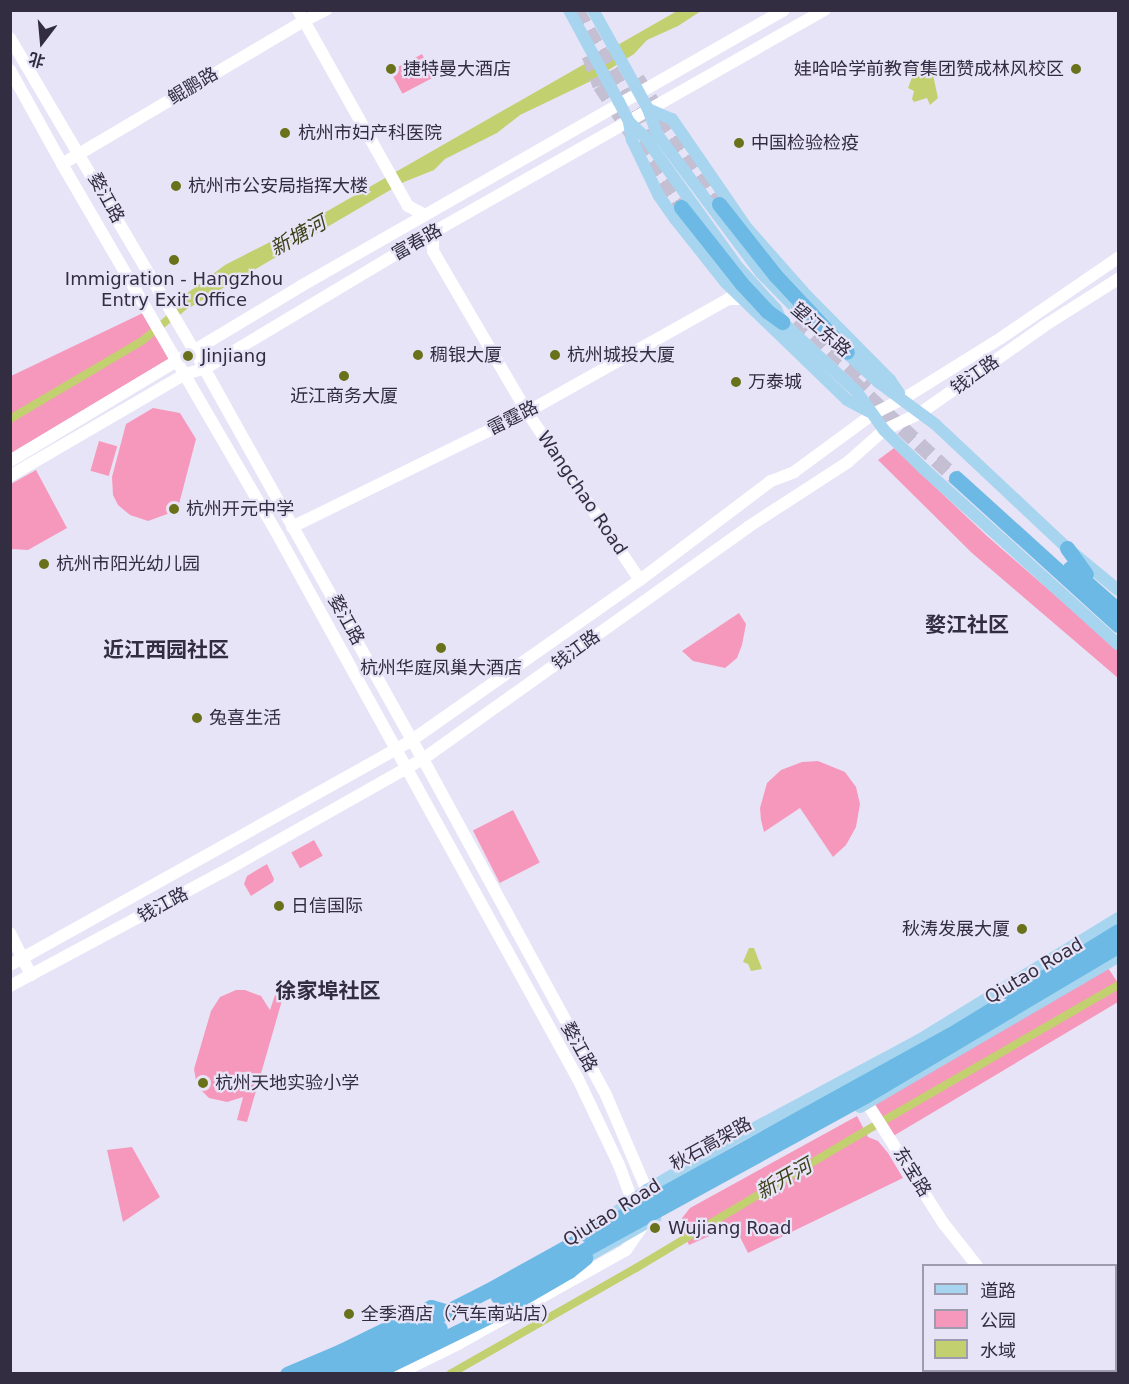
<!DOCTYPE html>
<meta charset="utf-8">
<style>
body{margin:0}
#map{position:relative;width:1129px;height:1384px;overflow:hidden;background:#e8e4f7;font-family:"DejaVu Sans","Noto Sans SC",sans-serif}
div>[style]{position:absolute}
.green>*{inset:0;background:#f698bc;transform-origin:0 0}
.water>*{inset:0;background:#c3d070}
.canal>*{height:8px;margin:-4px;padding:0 4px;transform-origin:4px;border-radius:4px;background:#c3d070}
.highway-tunnel>*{height:15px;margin-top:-7.5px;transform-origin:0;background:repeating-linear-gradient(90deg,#c4bfd2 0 15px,transparent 0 23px)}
.secondary>*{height:12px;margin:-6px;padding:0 6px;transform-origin:6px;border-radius:6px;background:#fff}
.primary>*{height:12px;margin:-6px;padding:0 6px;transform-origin:6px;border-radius:6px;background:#a7d5ef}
.highway>*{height:15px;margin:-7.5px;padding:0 7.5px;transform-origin:7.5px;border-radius:7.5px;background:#6cb9e5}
.dots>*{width:16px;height:16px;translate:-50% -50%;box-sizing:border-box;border:3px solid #e8e4f7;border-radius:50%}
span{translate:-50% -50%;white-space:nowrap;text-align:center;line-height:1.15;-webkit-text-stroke:4.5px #e8e4f7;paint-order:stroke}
.poi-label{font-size:18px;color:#322d40}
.left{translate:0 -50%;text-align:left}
.right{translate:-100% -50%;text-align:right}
.street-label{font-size:18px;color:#322d40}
.water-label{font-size:20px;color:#3d4219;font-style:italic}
.quarter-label{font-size:21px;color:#322d40;font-weight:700}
.frame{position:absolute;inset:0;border:12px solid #322d40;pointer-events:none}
.legend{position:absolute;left:922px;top:1264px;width:195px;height:108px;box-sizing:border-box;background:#e8e4f7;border:2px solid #9f9bae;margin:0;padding:8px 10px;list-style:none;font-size:18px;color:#322d40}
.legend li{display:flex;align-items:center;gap:12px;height:30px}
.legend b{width:30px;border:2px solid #9f9bae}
.north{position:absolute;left:12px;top:12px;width:60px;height:60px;-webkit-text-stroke:4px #e8e4f7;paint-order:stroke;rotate:196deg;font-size:16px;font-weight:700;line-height:24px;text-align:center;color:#322d40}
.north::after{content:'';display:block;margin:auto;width:21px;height:27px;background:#322d40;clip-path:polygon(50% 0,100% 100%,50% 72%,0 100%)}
</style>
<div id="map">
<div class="green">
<div style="left:422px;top:54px;width:26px;height:36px;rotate:62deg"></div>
<div style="clip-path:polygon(145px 312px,170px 358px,11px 453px,11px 376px)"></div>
<div style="clip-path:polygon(153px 408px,180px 413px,196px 439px,179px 504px,170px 513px,148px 521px,130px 515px,118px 505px,113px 495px,112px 477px,126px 424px)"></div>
<div style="left:99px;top:441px;width:19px;height:31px;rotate:16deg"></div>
<div style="clip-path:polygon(894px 448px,987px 536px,1118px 650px,1118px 678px,972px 553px,878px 460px)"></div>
<div style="clip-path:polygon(36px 470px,67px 528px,28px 550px,11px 549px,11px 484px)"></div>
<div style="clip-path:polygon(739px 613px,746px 624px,742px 645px,737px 658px,725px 668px,693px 661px,682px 651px)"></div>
<div style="clip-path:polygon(818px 761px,845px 772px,856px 787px,860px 804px,856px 827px,846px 845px,833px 857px,800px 808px,764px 832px,761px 820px,760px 808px,767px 783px,781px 770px,802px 762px)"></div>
<div style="left:513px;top:810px;width:59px;height:45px;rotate:63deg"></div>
<div style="left:314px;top:840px;width:18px;height:26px;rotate:61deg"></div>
<div style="clip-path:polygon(267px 864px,274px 879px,273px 882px,251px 896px,244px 884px,247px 876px)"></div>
<div style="clip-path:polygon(1106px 965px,1118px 983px,1118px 1002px,890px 1138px,869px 1108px)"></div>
<div style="clip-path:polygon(236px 990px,245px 990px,261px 996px,270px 1010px,275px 995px,283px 997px,247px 1122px,237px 1120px,243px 1097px,227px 1102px,209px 1098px,197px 1086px,194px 1069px,211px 1011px,220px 997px)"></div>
<div style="clip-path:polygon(857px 1116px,868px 1137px,878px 1141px,888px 1153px,903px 1178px,748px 1253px,734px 1225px,689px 1245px,680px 1226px,682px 1218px,690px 1208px)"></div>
<div style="clip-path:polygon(132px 1147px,160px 1197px,123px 1222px,107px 1150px)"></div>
</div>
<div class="water">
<div style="clip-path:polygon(677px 11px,701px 11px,678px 26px,647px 40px,634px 54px,591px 81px,520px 115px,497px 133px,445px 159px,434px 170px,404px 182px,189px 308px,182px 297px,225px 265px,303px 225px)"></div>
<div style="clip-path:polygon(918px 61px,923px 61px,932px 70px,938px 98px,930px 105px,927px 98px,914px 102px,912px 99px,914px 91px,908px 88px)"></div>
<div style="clip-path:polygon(749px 948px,754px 948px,762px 969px,751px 971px,748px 964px,743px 962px)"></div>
</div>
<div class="canal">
<div style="left:10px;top:419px;width:153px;rotate:-30.6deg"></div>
<div style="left:142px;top:341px;width:67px;rotate:-39.6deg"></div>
<div style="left:450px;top:1374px;width:214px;rotate:-29.7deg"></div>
<div style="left:636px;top:1268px;width:249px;rotate:-30.9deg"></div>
<div style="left:850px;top:1140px;width:310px;rotate:-30deg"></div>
</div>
<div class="highway-tunnel">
<div style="left:577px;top:10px;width:154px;rotate:60.4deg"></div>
<div style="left:589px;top:55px;width:32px;rotate:70deg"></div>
<div style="left:600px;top:85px;width:146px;rotate:56.4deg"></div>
<div style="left:637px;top:78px;width:150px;rotate:56.9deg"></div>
<div style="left:798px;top:318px;width:98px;rotate:42.9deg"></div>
<div style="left:852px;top:381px;width:142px;rotate:43deg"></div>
</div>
<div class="secondary">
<div style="left:298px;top:10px;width:225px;rotate:60.7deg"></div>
<div style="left:408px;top:206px;width:19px;rotate:28deg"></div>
<div style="left:10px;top:38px;width:362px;rotate:59.5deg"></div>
<div style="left:194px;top:350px;width:469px;rotate:60.8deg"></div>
<div style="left:423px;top:759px;width:383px;rotate:61.4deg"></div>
<div style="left:606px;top:1095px;width:114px;rotate:66.8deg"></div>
<div style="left:10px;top:70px;width:107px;rotate:61deg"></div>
<div style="left:62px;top:164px;width:432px;rotate:59.8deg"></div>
<div style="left:279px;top:537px;width:619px;rotate:61.12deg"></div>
<div style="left:578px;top:1079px;width:95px;rotate:64.5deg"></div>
<div style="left:619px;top:1165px;width:66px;rotate:69.6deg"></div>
<div style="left:642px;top:1227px;width:28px;rotate:125deg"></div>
<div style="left:626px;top:1250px;width:193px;rotate:150.8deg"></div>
<div style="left:458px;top:1344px;width:68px;rotate:153.8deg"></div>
<div style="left:62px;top:164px;width:281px;rotate:-30.6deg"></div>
<div style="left:304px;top:21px;width:25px;rotate:-27deg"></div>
<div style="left:433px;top:233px;width:18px;rotate:90deg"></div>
<div style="left:433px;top:251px;width:186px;rotate:59.7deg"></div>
<div style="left:527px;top:412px;width:202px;rotate:56.1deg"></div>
<div style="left:10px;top:461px;width:340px;rotate:-31deg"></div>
<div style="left:301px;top:286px;width:556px;rotate:-29.74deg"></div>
<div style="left:10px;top:476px;width:203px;rotate:-30.2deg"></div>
<div style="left:185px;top:374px;width:20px;rotate:-15deg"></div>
<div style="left:204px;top:369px;width:247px;rotate:-30.9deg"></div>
<div style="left:416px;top:242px;width:470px;rotate:-29.6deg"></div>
<div style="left:292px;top:527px;width:262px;rotate:-26.1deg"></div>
<div style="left:527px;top:412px;width:231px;rotate:-29.3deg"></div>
<div style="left:728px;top:299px;width:15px"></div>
<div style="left:10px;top:933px;width:47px;rotate:63.4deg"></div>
<div style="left:10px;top:965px;width:461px;rotate:-29.2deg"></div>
<div style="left:412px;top:740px;width:279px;rotate:-35.1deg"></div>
<div style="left:640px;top:580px;width:164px;rotate:-37.1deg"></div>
<div style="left:771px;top:481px;width:25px;rotate:-21deg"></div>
<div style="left:794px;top:472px;width:98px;rotate:-36.3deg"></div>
<div style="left:873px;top:414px;width:34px;rotate:-27deg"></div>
<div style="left:903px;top:399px;width:115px;rotate:-31.9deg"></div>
<div style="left:1001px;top:338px;width:142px;rotate:-34.4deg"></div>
<div style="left:10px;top:986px;width:242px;rotate:-28.2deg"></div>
<div style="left:223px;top:872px;width:230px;rotate:-29.5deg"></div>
<div style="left:423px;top:759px;width:399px;rotate:-35.5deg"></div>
<div style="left:748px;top:527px;width:119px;rotate:-33deg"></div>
<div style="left:848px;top:462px;width:48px;rotate:-41.6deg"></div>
<div style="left:884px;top:430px;width:38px;rotate:-25deg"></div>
<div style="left:919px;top:414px;width:153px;rotate:-35.1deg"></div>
<div style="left:1044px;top:326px;width:88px;rotate:-32.4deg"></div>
<div style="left:862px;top:1095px;width:153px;rotate:57.6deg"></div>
<div style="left:944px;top:1224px;width:53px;rotate:51.8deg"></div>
<div style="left:1073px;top:1370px;width:5px;rotate:53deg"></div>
</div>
<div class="primary">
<div style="left:569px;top:10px;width:105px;rotate:61.5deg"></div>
<div style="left:619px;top:102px;width:22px;rotate:63deg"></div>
<div style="left:629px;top:122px;width:18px;rotate:81deg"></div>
<div style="left:632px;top:140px;width:62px;rotate:64.3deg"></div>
<div style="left:659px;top:196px;width:29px;rotate:55deg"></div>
<div style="left:676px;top:220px;width:80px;rotate:51.6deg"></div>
<div style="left:726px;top:283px;width:168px;rotate:44deg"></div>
<div style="left:847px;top:400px;width:24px;rotate:28deg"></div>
<div style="left:593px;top:10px;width:113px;rotate:60.9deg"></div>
<div style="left:648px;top:109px;width:27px;rotate:70deg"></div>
<div style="left:657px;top:134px;width:174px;rotate:53.2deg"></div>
<div style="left:761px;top:273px;width:73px;rotate:45.6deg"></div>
<div style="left:648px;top:109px;width:26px;rotate:23deg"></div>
<div style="left:672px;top:119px;width:132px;rotate:55.5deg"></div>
<div style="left:747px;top:228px;width:89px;rotate:48.6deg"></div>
<div style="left:806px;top:295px;width:120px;rotate:45.3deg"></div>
<div style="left:890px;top:380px;width:16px;rotate:55deg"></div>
<div style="left:629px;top:122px;width:21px;rotate:43deg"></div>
<div style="left:644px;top:136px;width:160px;rotate:54.4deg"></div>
<div style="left:737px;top:266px;width:58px;rotate:47.8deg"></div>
<div style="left:776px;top:309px;width:14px;rotate:65deg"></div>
<div style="left:782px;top:322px;width:103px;rotate:43deg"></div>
<div style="left:857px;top:392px;width:47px;rotate:54.6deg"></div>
<div style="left:884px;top:430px;width:56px;rotate:44.3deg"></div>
<div style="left:924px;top:469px;width:261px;rotate:42.1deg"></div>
<div style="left:840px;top:347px;width:52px;rotate:42.6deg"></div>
<div style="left:878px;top:382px;width:71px;rotate:36.4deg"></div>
<div style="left:935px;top:424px;width:181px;rotate:43.2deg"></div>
<div style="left:1067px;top:548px;width:66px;rotate:39.5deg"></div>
<div style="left:860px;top:1107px;width:298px;rotate:-30.2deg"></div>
<div style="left:615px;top:1213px;width:39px;rotate:-36deg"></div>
<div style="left:647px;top:1190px;width:99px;rotate:-30.5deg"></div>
<div style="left:732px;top:1140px;width:212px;rotate:-28.1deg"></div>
<div style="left:919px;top:1040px;width:233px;rotate:-31.5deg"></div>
<div style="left:592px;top:1254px;width:73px;rotate:-29.7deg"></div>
</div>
<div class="highway">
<div style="left:719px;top:204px;width:90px;rotate:51.7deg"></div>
<div style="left:775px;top:275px;width:105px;rotate:46.9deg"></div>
<div style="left:681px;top:207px;width:98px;rotate:51.6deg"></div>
<div style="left:742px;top:284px;width:37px;rotate:47deg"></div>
<div style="left:767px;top:311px;width:19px;rotate:36deg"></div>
<div style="left:956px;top:478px;width:219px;rotate:42.2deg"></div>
<div style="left:1067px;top:548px;width:32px;rotate:54deg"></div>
<div style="left:1070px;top:568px;width:64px;rotate:41.2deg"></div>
<div style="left:498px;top:1297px;width:418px;rotate:-28.7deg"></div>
<div style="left:865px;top:1096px;width:294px;rotate:-30.7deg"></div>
<div style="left:287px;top:1374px;width:59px;rotate:-23.1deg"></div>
<div style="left:341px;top:1351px;width:100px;rotate:-26.1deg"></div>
<div style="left:431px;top:1307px;width:15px;rotate:16deg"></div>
<div style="left:313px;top:1374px;width:69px;rotate:-22.9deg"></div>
<div style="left:377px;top:1347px;width:123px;rotate:-27deg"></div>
<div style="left:487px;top:1291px;width:538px;rotate:-28.99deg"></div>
<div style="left:958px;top:1030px;width:188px;rotate:-31.7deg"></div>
<div style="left:343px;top:1374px;width:107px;rotate:-25.4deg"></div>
<div style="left:371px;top:1374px;width:144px;rotate:-26deg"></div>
<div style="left:500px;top:1311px;width:80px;rotate:-30.1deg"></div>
<div style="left:569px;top:1271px;width:21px;rotate:-39deg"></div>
</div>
<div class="dots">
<div style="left:391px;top:69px;background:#69721b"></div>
<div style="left:1076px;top:69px;background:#69721b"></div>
<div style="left:285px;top:133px;background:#69721b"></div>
<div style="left:739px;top:143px;background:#69721b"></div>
<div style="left:176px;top:186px;background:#69721b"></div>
<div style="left:174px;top:260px;background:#69721b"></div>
<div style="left:418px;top:355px;background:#69721b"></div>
<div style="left:555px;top:355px;background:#69721b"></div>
<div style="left:188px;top:356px;background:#69721b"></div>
<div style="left:344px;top:376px;background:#69721b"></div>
<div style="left:736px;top:382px;background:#69721b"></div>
<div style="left:174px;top:509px;background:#69721b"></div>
<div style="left:44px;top:564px;background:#69721b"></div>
<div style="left:441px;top:648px;background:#69721b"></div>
<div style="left:197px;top:718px;background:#69721b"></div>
<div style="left:279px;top:906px;background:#69721b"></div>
<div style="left:1022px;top:929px;background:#69721b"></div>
<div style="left:203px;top:1083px;background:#69721b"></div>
<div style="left:655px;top:1228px;background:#69721b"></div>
<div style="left:349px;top:1314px;background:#69721b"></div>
</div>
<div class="poi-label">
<span class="left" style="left:403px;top:69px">捷特曼大酒店</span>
<span class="right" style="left:1064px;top:69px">娃哈哈学前教育集团赞成林风校区</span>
<span class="left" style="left:298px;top:133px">杭州市妇产科医院</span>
<span class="left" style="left:751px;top:143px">中国检验检疫</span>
<span class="left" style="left:188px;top:186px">杭州市公安局指挥大楼</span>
<span style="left:174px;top:290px">Immigration - Hangzhou<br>Entry Exit Office</span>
<span class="left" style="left:430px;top:355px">稠银大厦</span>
<span class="left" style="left:567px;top:355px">杭州城投大厦</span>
<span class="left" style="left:201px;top:356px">Jinjiang</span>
<span class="left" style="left:748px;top:382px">万泰城</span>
<span style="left:344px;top:396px">近江商务大厦</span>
<span class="left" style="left:186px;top:509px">杭州开元中学</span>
<span class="left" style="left:56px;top:564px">杭州市阳光幼儿园</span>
<span style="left:441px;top:668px">杭州华庭凤巢大酒店</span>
<span class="left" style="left:209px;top:718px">兔喜生活</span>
<span class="left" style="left:291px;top:906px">日信国际</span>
<span class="right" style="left:1010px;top:929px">秋涛发展大厦</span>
<span class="left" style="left:215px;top:1083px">杭州天地实验小学</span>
<span class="left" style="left:668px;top:1228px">Wujiang Road</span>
<span class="left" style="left:361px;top:1314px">全季酒店（汽车南站店）</span>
</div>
<div class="street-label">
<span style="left:193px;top:86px;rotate:-31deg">鲲鹏路</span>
<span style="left:106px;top:198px;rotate:61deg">婺江路</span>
<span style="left:417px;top:242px;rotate:-30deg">富春路</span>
<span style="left:821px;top:330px;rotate:41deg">望江东路</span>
<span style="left:975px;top:375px;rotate:-35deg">钱江路</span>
<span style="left:513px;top:418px;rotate:-27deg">雷霆路</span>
<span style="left:582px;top:493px;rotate:56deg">Wangchao Road</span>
<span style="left:346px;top:620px;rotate:61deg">婺江路</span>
<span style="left:576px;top:650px;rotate:-36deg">钱江路</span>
<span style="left:163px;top:905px;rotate:-28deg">钱江路</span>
<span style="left:1034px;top:971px;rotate:-31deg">Qiutao Road</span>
<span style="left:579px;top:1047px;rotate:61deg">婺江路</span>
<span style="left:711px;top:1144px;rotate:-29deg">秋石高架路</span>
<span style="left:912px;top:1172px;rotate:58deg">东宝路</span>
<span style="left:612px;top:1213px;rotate:-32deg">Qiutao Road</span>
</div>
<div class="water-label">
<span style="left:298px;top:236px;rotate:-29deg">新塘河</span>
<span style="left:784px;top:1179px;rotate:-30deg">新开河</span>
</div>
<div class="quarter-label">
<span style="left:967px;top:625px">婺江社区</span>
<span style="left:166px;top:650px">近江西园社区</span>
<span style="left:328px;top:991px">徐家埠社区</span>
</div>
<div class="frame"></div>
<ul class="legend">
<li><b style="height:8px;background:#a7d5ef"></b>道路</li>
<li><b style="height:16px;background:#f698bc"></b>公园</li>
<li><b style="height:16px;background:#c3d070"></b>水域</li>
</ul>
<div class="north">北</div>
</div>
